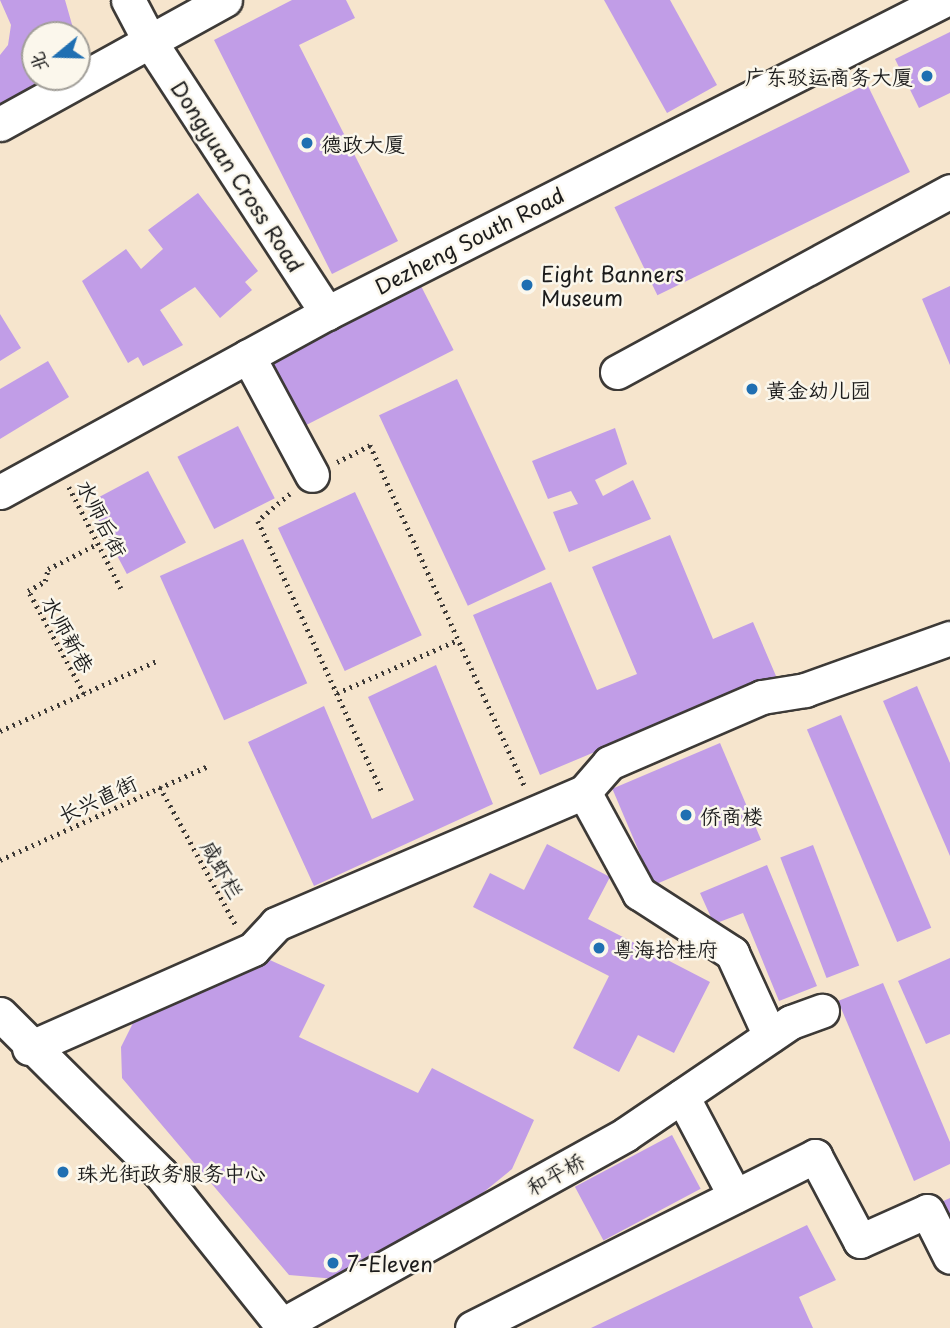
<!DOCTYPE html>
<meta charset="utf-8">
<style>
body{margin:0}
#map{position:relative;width:950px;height:1328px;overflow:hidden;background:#f6e5cd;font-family:"Playpen Sans","LXGW WenKai TC",sans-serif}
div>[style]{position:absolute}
.building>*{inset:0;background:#c19de7;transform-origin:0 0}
.path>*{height:4.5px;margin-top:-2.25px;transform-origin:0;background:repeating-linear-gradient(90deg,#3d3a37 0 2px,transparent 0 7px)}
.roads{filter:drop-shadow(2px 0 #3d3a37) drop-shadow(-2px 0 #3d3a37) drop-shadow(0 2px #3d3a37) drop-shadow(0 -2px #3d3a37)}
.minor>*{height:33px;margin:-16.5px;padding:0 16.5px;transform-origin:16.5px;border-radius:16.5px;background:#fff}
.dots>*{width:19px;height:19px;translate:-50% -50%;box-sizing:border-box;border:4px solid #fbf7ec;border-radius:50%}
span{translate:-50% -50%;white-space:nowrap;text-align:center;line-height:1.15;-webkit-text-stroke:5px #fbf7ec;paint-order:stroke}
.poi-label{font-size:21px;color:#1c1c1c}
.right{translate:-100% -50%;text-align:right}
.left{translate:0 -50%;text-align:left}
.street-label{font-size:21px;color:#1c1c1c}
.north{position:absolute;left:21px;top:21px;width:70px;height:70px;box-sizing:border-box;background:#fbf7ec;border:2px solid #a29f99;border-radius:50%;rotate:251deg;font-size:19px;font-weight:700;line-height:28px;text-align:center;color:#1c1c1c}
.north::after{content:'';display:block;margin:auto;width:24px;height:32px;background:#1f6fb2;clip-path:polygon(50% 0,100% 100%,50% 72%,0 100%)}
</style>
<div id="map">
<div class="building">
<div style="clip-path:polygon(0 0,65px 0,75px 35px,35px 35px,35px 77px,48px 77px,0 104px,0 55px,8px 45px,11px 25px)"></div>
<div style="clip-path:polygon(292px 0,346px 0,355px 18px,299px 45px,398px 241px,332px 274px,214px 40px)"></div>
<div style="clip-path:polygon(604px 0,670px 0,717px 85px,667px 113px)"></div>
<div style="clip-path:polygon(950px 32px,950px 93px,919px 108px,895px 59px)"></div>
<div style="left:867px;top:84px;width:98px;height:281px;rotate:64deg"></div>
<div style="clip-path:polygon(198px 193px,258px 271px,245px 282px,252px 290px,220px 318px,195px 287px,160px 310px,183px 345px,143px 366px,138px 357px,128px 363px,82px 281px,126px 249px,141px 269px,163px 249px,148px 230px)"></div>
<div style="left:420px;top:284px;width:74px;height:167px;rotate:63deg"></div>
<div style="clip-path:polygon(950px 286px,950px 365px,922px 299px)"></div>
<div style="clip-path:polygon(0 314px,21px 348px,0 361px)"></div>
<div style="clip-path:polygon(48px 361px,69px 397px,0 439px,0 389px)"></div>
<div style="left:457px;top:379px;width:210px;height:86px;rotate:65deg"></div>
<div style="left:238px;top:426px;width:81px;height:68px;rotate:63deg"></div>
<div style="clip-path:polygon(615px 428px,627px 464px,595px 480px,603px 496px,633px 480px,651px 519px,569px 552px,553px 512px,578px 504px,571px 491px,548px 499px,532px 461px)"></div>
<div style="left:148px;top:471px;width:81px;height:67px;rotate:62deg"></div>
<div style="left:355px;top:492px;width:158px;height:85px;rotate:65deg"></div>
<div style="clip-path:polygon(670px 535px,713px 639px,753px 622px,776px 676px,540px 775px,473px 615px,551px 582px,597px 690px,637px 674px,592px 567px)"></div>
<div style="left:243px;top:539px;width:158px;height:91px;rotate:66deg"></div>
<div style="clip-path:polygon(436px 665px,493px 804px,314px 886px,248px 742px,324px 706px,372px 819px,414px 800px,368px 697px)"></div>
<div style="clip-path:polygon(917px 686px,950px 763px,950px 856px,883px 701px)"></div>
<div style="left:841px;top:715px;width:231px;height:37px;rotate:67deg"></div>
<div style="left:720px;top:743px;width:105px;height:117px;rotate:67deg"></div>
<div style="clip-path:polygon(547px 844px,610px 877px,588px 919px,710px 982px,674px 1053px,638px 1035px,619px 1072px,573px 1048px,609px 976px,473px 907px,490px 873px,524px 890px)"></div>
<div style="left:813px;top:845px;width:129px;height:35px;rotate:69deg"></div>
<div style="clip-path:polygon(767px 865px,817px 986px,779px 1001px,743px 913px,714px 924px,700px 893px)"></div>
<div style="clip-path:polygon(261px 956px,325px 985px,299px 1037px,418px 1093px,432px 1068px,534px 1120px,512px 1169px,458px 1213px,336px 1279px,289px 1275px,122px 1078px,121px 1047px,138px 1013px)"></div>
<div style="clip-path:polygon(950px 958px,950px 1034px,926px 1044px,898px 981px)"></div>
<div style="clip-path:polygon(883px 983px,950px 1142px,950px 1164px,914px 1181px,838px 1001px)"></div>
<div style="left:672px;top:1135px;width:61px;height:110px;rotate:62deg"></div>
<div style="clip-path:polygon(950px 1198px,950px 1245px,930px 1207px)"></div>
<div style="clip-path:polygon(807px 1225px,836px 1280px,799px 1297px,813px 1328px,591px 1328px)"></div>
</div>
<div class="path">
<div style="left:337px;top:462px;width:37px;rotate:-27deg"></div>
<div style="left:370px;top:445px;width:375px;rotate:65.6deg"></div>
<div style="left:69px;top:487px;width:114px;rotate:62.8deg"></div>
<div style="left:290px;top:494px;width:42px;rotate:139.8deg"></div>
<div style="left:258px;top:521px;width:300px;rotate:65.4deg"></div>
<div style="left:337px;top:693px;width:132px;rotate:-23.7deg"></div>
<div style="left:84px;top:694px;width:117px;rotate:-118.5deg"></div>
<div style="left:28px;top:591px;width:20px;rotate:-30deg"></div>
<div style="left:45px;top:581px;width:12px;rotate:-76deg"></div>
<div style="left:48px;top:569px;width:55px;rotate:-27deg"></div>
<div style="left:0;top:731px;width:174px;rotate:-24.1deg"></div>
<div style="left:160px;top:787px;width:158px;rotate:61.2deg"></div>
<div style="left:0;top:860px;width:228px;rotate:-24.3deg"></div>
</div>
<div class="roads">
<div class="minor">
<div style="left:128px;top:0;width:45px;rotate:62.3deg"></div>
<div style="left:149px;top:40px;width:326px;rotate:56.9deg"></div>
<div style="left:0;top:124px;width:257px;rotate:-28.9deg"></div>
<div style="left:248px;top:356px;width:135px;rotate:61.7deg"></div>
<div style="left:617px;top:372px;width:379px;rotate:-28.5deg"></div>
<div style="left:0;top:492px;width:373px;rotate:-28.7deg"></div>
<div style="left:327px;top:313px;width:692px;rotate:-26.9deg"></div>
<div style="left:584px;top:792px;width:115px;rotate:61.4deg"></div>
<div style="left:639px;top:893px;width:111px;rotate:32.8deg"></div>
<div style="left:732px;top:953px;width:91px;rotate:65.4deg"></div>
<div style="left:0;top:1014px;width:227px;rotate:44.8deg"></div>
<div style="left:161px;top:1174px;width:197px;rotate:51.4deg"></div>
<div style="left:29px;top:1048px;width:245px;rotate:-23.8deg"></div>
<div style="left:253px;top:949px;width:34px;rotate:-47deg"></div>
<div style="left:276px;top:924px;width:335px;rotate:-23.2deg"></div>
<div style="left:584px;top:792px;width:38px;rotate:-49deg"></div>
<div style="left:609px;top:763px;width:167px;rotate:-23.3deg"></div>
<div style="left:762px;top:697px;width:44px;rotate:-9.2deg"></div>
<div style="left:805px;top:690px;width:154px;rotate:-19.7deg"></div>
<div style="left:682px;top:1096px;width:113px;rotate:62.1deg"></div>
<div style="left:282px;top:1325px;width:393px;rotate:-29deg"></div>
<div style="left:626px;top:1134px;width:199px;rotate:-34.2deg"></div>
<div style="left:791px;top:1022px;width:33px;rotate:-20deg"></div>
<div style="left:472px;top:1328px;width:384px;rotate:-26.6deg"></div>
<div style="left:815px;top:1156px;width:96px;rotate:62.1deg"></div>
<div style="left:860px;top:1241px;width:73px;rotate:-24.1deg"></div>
<div style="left:927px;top:1211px;width:51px;rotate:63.4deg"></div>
</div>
</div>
<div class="dots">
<div style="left:927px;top:76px;background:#1f6fb2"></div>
<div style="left:307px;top:143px;background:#1f6fb2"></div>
<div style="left:527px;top:285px;background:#1f6fb2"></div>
<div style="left:752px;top:389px;background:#1f6fb2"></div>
<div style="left:686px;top:815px;background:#1f6fb2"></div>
<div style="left:599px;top:948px;background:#1f6fb2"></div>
<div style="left:63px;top:1172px;background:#1f6fb2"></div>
<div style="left:333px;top:1263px;background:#1f6fb2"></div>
</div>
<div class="poi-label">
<span class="right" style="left:913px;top:76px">广东驳运商务大厦</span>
<span class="left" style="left:321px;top:143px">德政大厦</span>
<span class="left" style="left:541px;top:285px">Eight Banners<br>Museum</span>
<span class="left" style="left:766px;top:389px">黄金幼儿园</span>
<span class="left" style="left:700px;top:815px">侨商楼</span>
<span class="left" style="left:613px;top:948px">粤海拾桂府</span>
<span class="left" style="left:77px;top:1172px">珠光街政务服务中心</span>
<span class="left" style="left:347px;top:1263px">7-Eleven</span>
</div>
<div class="street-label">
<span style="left:238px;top:176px;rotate:57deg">Dongyuan Cross Road</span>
<span style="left:469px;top:240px;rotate:-27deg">Dezheng South Road</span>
<span style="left:103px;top:518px;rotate:63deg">水师后街</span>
<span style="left:69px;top:634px;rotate:61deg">水师新巷</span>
<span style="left:97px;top:798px;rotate:-25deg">长兴直街</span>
<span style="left:223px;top:869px;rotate:61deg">咸虾栏</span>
<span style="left:555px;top:1173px;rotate:-29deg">和平桥</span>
</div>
<div class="north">北</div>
</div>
